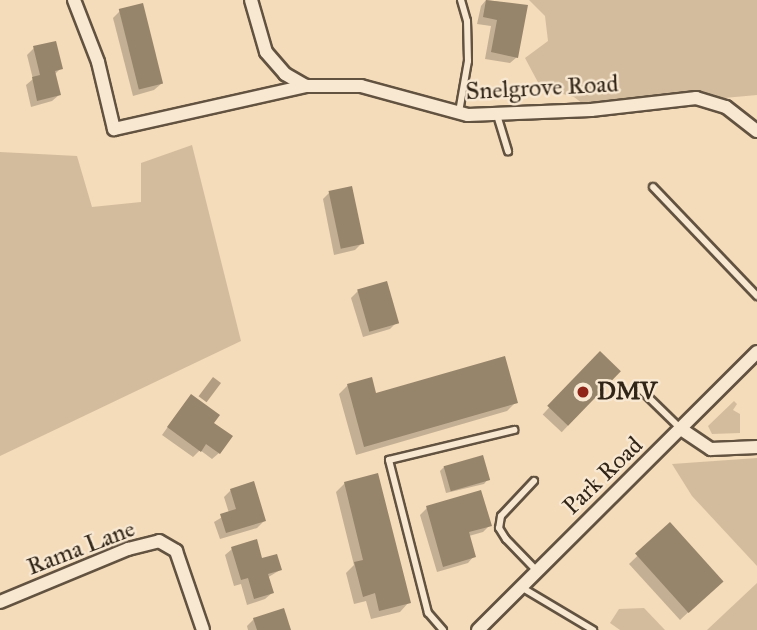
<!DOCTYPE html>
<style>
body{margin:0}
#map{position:relative;width:757px;height:630px;overflow:hidden;background:#f4dbb9;font-family:"IM FELL Great Primer",serif}
div>[style]{position:absolute}
.green>*{inset:0;background:#d3bc9d}
.water>*{inset:0;background:#b29d82;transform-origin:0 0}
.shadow>*{inset:0;background:#0003;transform-origin:0 0}
.building>*{inset:0;background:#96846b;transform-origin:0 0}
.roads{filter:drop-shadow(2px 0 #625240) drop-shadow(-2px 0 #625240) drop-shadow(0 2px #625240) drop-shadow(0 -2px #625240)}
.service>*{height:6px;margin:-3px;padding:0 3px;transform-origin:3px;border-radius:3px;background:#f8e8d2}
.minor>*{height:12px;margin:-6px;padding:0 6px;transform-origin:6px;border-radius:6px;background:#f8e8d2}
.dots>*{width:19px;height:19px;translate:-50% -50%;box-sizing:border-box;border:4px solid #f8e8d2;border-radius:50%}
span{translate:-50% -50%;white-space:nowrap;text-align:center;line-height:1.15;-webkit-text-stroke:5px #f8e8d2;paint-order:stroke}
.street-label{font-size:24px;color:#312517}
.poi-label{font-size:24px;color:#312517;font-weight:700}
.left{translate:0 -50%;text-align:left}
</style>
<div id="map">
<div class="green">
<div style="clip-path:polygon(529px 0,757px 0,757px 95px,591px 110px,574px 97px,541px 88px,525px 58px,548px 41px,545px 16px)"></div>
<div style="clip-path:polygon(192px 145px,241px 341px,0 456px,0 152px,77px 156px,92px 207px,141px 202px,141px 163px)"></div>
<div style="clip-path:polygon(734px 401px,737px 404px,733px 410px,740px 414px,740px 433px,712px 434px,708px 426px)"></div>
<div style="clip-path:polygon(757px 458px,757px 566px,692px 496px,672px 464px)"></div>
<div style="clip-path:polygon(757px 583px,757px 630px,707px 630px)"></div>
<div style="clip-path:polygon(644px 608px,665px 630px,620px 630px,610px 623px,619px 609px)"></div>
</div>
<div class="water">
<div style="left:213px;top:377px;width:10px;height:24px;rotate:37deg"></div>
</div>
<div class="shadow">
<div style="clip-path:polygon(486px 0,526px 6px,517px 57px,510px 63px,485px 59px,491px 26px,477px 24px,481px 6px)"></div>
<div style="clip-path:polygon(120px 11px,161px 84px,154px 90px,133px 96px,113px 18px)"></div>
<div style="clip-path:polygon(34px 48px,61px 68px,54px 75px,59px 95px,52px 101px,31px 107px,26px 85px,33px 79px,27px 55px)"></div>
<div style="clip-path:polygon(330px 192px,362px 243px,355px 250px,334px 255px,323px 199px)"></div>
<div style="clip-path:polygon(358px 291px,397px 322px,390px 329px,363px 337px,351px 298px)"></div>
<div style="left:600px;top:353px;width:26px;height:84px;rotate:43deg"></div>
<div style="clip-path:polygon(348px 385px,375px 395px,516px 402px,507px 411px,356px 455px,339px 394px)"></div>
<div style="clip-path:polygon(185px 403px,212px 423px,219px 453px,212px 459px,200px 450px,193px 457px,162px 435px)"></div>
<div style="clip-path:polygon(444px 467px,488px 479px,484px 484px,446px 493px,440px 471px)"></div>
<div style="clip-path:polygon(345px 483px,409px 602px,400px 612px,371px 619px,366px 601px,354px 604px,346px 573px,354px 565px,336px 492px)"></div>
<div style="clip-path:polygon(231px 490px,264px 521px,257px 528px,220px 539px,214px 522px,229px 513px,224px 497px)"></div>
<div style="clip-path:polygon(427px 508px,490px 525px,483px 532px,469px 536px,474px 556px,468px 563px,437px 572px,420px 515px)"></div>
<div style="clip-path:polygon(670px 525px,713px 589px,680px 620px,629px 564px)"></div>
<div style="clip-path:polygon(232px 549px,280px 570px,267px 578px,272px 593px,265px 599px,247px 605px,241px 584px,234px 586px,225px 555px)"></div>
<div style="clip-path:polygon(254px 619px,289px 630px,248px 630px,247px 626px)"></div>
</div>
<div class="building">
<div style="clip-path:polygon(486px 0,528px 5px,518px 58px,491px 52px,497px 20px,483px 17px)"></div>
<div style="left:143px;top:3px;width:83px;height:25px;rotate:76deg"></div>
<div style="clip-path:polygon(56px 41px,63px 69px,55px 71px,61px 95px,37px 101px,32px 77px,40px 75px,33px 46px)"></div>
<div style="left:352px;top:186px;width:59px;height:24px;rotate:78deg"></div>
<div style="left:387px;top:281px;width:44px;height:31px;rotate:74deg"></div>
<div style="left:600px;top:351px;width:29px;height:76px;rotate:44deg"></div>
<div style="clip-path:polygon(505px 356px,518px 403px,364px 447px,347px 384px,372px 377px,376px 393px)"></div>
<div style="clip-path:polygon(191px 394px,220px 415px,214px 423px,233px 436px,220px 454px,206px 444px,201px 452px,167px 427px)"></div>
<div style="left:483px;top:455px;width:26px;height:41px;rotate:74deg"></div>
<div style="clip-path:polygon(378px 473px,411px 603px,379px 611px,375px 593px,363px 597px,354px 562px,363px 560px,344px 482px)"></div>
<div style="clip-path:polygon(254px 481px,266px 521px,226px 533px,220px 514px,236px 509px,230px 489px)"></div>
<div style="clip-path:polygon(481px 490px,492px 526px,469px 532px,476px 557px,443px 567px,426px 506px)"></div>
<div style="left:670px;top:522px;width:80px;height:47px;rotate:48deg"></div>
<div style="clip-path:polygon(257px 539px,262px 558px,277px 554px,282px 570px,268px 574px,274px 593px,254px 599px,248px 578px,241px 580px,231px 547px)"></div>
<div style="clip-path:polygon(284px 608px,291px 630px,257px 630px,253px 618px)"></div>
</div>
<div class="roads">
<div class="service">
<div style="left:459px;top:112px;width:52px;rotate:-80deg"></div>
<div style="left:468px;top:61px;width:40px;rotate:-91.4deg"></div>
<div style="left:467px;top:21px;width:22px;rotate:-106deg"></div>
<div style="left:497px;top:115px;width:38px;rotate:73deg"></div>
<div style="left:653px;top:187px;width:151px;rotate:46.3deg"></div>
<div style="left:640px;top:389px;width:57px;rotate:44.3deg"></div>
<div style="left:534px;top:481px;width:48px;rotate:133.3deg"></div>
<div style="left:501px;top:516px;width:12px;rotate:99deg"></div>
<div style="left:499px;top:528px;width:13px;rotate:58deg"></div>
<div style="left:506px;top:539px;width:45px;rotate:45.9deg"></div>
<div style="left:521px;top:587px;width:84px;rotate:30.8deg"></div>
<div style="left:443px;top:630px;width:23px;rotate:-131deg"></div>
<div style="left:428px;top:613px;width:158px;rotate:-104.3deg"></div>
<div style="left:389px;top:460px;width:129px;rotate:-13.5deg"></div>
</div>
<div class="minor">
<div style="left:74px;top:0;width:66px;rotate:68.8deg"></div>
<div style="left:98px;top:62px;width:69px;rotate:76.6deg"></div>
<div style="left:114px;top:129px;width:197px;rotate:-12.6deg"></div>
<div style="left:251px;top:0;width:54px;rotate:73.9deg"></div>
<div style="left:266px;top:52px;width:29px;rotate:49deg"></div>
<div style="left:285px;top:74px;width:24px;rotate:30deg"></div>
<div style="left:306px;top:86px;width:55px"></div>
<div style="left:361px;top:86px;width:111px;rotate:15.2deg"></div>
<div style="left:468px;top:115px;width:123px;rotate:-2.3deg"></div>
<div style="left:591px;top:110px;width:106px;rotate:-6.5deg"></div>
<div style="left:696px;top:98px;width:31px;rotate:17deg"></div>
<div style="left:726px;top:107px;width:39px;rotate:38deg"></div>
<div style="left:681px;top:429px;width:36px;rotate:34deg"></div>
<div style="left:711px;top:449px;width:46px;rotate:-2.5deg"></div>
<div style="left:0;top:602px;width:139px;rotate:-22.5deg"></div>
<div style="left:128px;top:549px;width:32px;rotate:-14deg"></div>
<div style="left:159px;top:541px;width:20px;rotate:30deg"></div>
<div style="left:176px;top:551px;width:83px;rotate:71.1deg"></div>
<div style="left:478px;top:630px;width:394px;rotate:-44.9deg"></div>
</div>
</div>
<div class="dots">
<div style="left:583px;top:392px;background:#8f2418"></div>
</div>
<div class="street-label">
<span style="left:542px;top:88px;rotate:-3deg">Snelgrove Road</span>
<span style="left:603px;top:476px;rotate:-44deg">Park Road</span>
<span style="left:81px;top:548px;rotate:-21deg">Rama Lane</span>
</div>
<div class="poi-label">
<span class="left" style="left:597px;top:392px">DMV</span>
</div>
</div>
